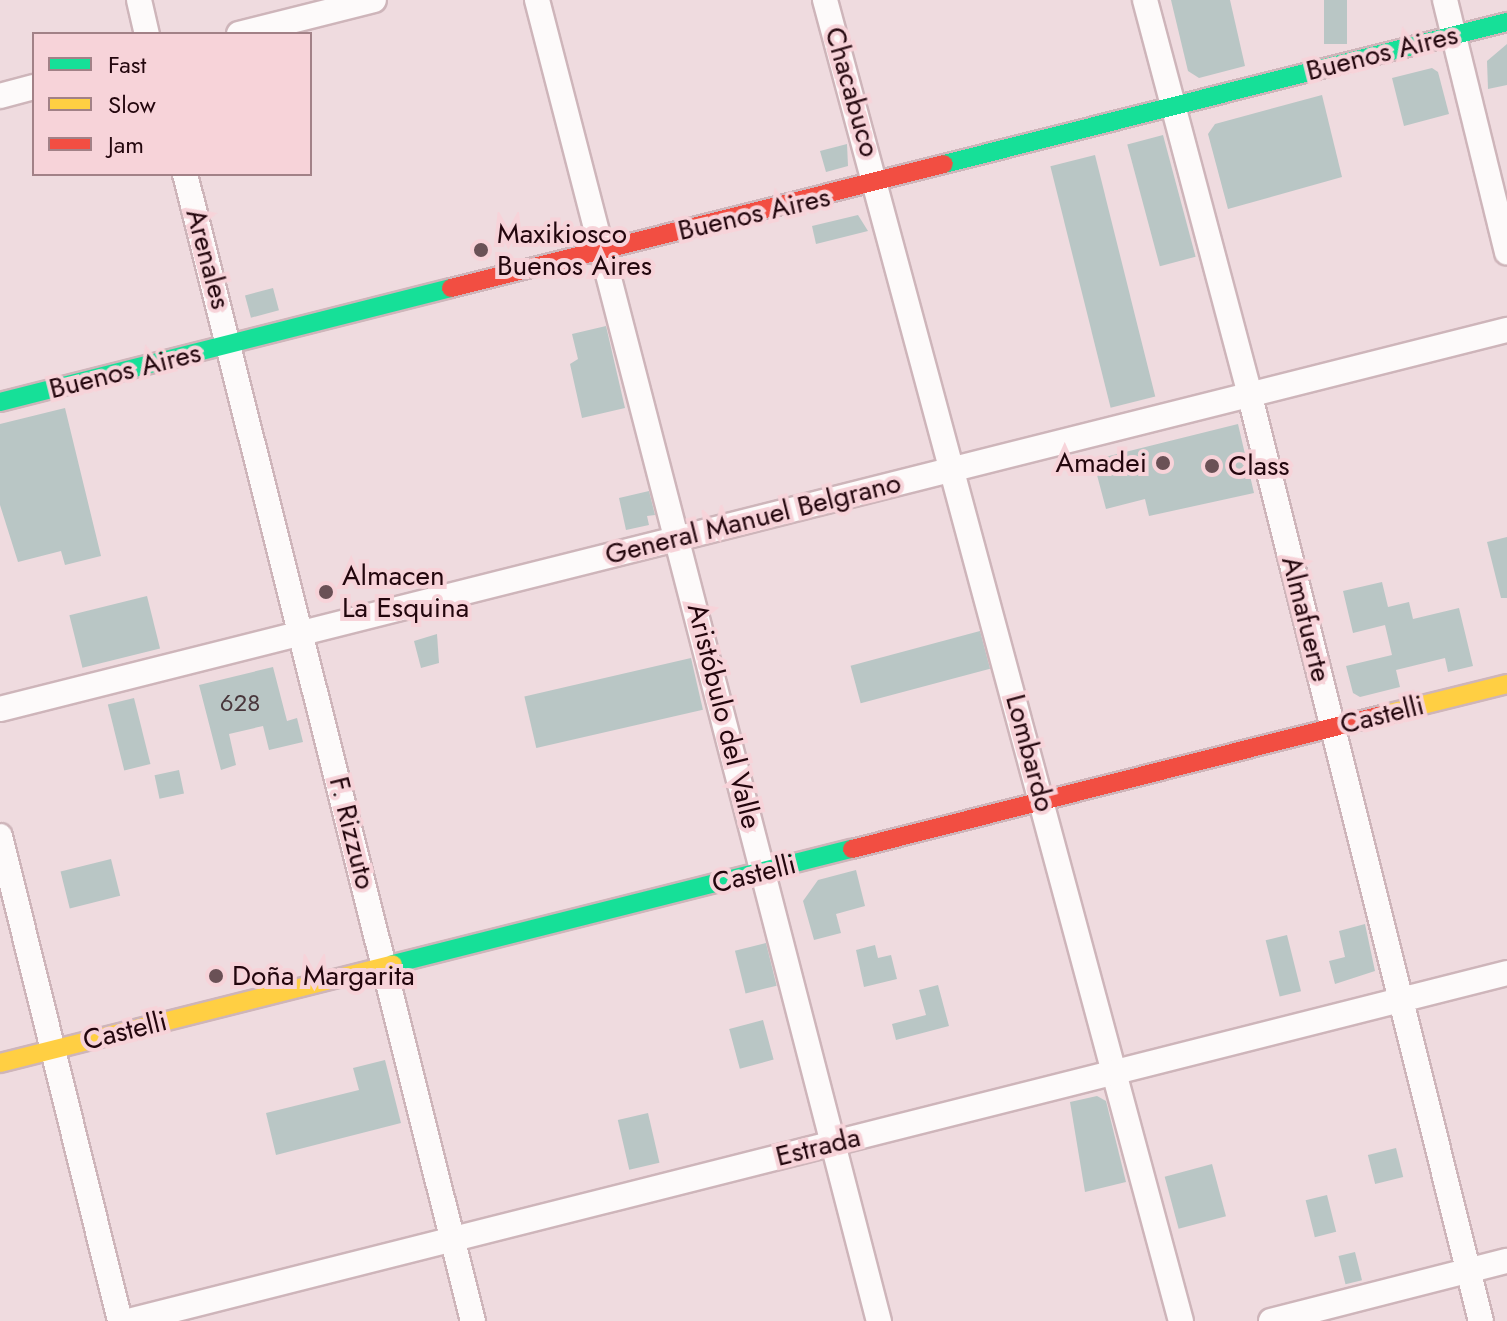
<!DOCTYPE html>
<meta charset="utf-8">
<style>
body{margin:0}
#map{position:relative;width:1507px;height:1321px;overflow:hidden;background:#efdbdf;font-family:Jost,sans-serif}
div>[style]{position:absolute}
.building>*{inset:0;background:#b9c6c5;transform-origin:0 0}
.roads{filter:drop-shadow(2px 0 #ceb5ba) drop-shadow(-2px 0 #ceb5ba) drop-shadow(0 2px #ceb5ba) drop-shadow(0 -2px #ceb5ba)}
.street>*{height:24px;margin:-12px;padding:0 12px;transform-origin:12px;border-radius:12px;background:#fdfafa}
.fast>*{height:18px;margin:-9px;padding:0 9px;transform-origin:9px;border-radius:9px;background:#16e098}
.slow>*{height:18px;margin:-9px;padding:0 9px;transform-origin:9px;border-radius:9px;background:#ffcf43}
.jam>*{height:18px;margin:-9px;padding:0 9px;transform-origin:9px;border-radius:9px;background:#f24e42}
.dots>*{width:22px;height:22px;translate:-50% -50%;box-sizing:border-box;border:4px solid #f7d3d9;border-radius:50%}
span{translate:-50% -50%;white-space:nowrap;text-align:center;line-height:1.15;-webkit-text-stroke:8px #f7d3d9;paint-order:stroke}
.number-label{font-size:24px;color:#48363b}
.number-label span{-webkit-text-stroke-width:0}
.street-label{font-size:28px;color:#23060d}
.poi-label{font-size:28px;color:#23060d}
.left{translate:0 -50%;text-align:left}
.right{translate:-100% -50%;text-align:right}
.legend{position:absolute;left:32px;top:32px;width:280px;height:144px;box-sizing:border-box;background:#f7d3d9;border:2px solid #a28187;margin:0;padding:10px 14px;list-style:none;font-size:24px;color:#23060d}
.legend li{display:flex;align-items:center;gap:16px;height:40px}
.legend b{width:40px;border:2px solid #a28187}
</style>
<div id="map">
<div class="building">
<div style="clip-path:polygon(1171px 0,1230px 0,1245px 66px,1199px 78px,1188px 71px)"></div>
<div style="left:1324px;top:0;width:23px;height:44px"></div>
<div style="clip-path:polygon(1507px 44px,1507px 85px,1488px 89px,1487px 61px)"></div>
<div style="clip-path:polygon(1432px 68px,1438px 72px,1449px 114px,1404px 126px,1392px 78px)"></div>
<div style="clip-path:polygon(1322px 95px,1342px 177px,1228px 209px,1208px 134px,1215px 124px)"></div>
<div style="left:1163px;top:135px;width:126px;height:37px;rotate:75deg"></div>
<div style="clip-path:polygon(847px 144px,848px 166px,826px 172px,820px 151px)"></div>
<div style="left:1095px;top:155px;width:249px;height:46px;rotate:76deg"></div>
<div style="clip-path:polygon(858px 215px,868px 231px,816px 244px,812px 226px)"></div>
<div style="left:273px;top:288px;width:23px;height:29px;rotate:75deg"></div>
<div style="clip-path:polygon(606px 326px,625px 408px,582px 418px,570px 364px,578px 359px,572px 334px)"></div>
<div style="clip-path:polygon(65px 408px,101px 556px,65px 565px,61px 551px,18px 562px,0 505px,0 424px)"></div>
<div style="clip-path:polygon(1238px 424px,1254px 493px,1149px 516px,1145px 499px,1106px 509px,1093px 460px)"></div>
<div style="clip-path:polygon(649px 491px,655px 515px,647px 516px,649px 525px,626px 530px,619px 498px)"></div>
<div style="clip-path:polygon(1507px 537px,1507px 598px,1501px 598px,1487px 542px)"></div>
<div style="clip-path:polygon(1382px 582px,1388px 607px,1409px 602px,1413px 619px,1459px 608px,1473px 666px,1448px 672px,1445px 658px,1396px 670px,1400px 687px,1360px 697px,1353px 693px,1346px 666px,1392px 655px,1385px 625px,1353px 633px,1343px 591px)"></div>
<div style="left:147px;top:596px;width:54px;height:80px;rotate:76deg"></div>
<div style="left:980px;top:631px;width:39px;height:134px;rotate:75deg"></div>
<div style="clip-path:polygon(437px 634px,439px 663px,421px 668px,414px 641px)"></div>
<div style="left:691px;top:658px;width:53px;height:171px;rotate:77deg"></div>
<div style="clip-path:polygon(273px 667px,287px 721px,297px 718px,303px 742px,269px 750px,263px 726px,229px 734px,236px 765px,221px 770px,199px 685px)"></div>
<div style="left:134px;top:698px;width:68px;height:27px;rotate:76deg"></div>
<div style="left:179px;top:770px;width:24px;height:25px;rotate:78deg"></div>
<div style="left:111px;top:859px;width:38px;height:52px;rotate:76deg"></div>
<div style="clip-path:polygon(856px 870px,865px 906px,836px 914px,841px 933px,814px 940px,803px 901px,818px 880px)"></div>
<div style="clip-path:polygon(1365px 924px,1375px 971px,1335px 984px,1329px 961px,1345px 957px,1339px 931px)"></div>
<div style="left:1287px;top:935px;width:58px;height:22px;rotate:76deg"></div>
<div style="left:766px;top:943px;width:44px;height:32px;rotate:76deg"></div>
<div style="clip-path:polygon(875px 945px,878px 958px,891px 955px,897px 979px,864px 987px,856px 950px)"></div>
<div style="clip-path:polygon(938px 985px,949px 1026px,896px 1040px,892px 1024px,926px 1015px,919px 990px)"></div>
<div style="left:763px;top:1020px;width:41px;height:35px;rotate:75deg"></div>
<div style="clip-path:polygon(385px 1060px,401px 1123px,276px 1155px,266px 1113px,359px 1090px,353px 1068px)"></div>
<div style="clip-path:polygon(1097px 1096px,1106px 1101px,1126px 1182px,1085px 1192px,1070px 1102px)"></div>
<div style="left:648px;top:1113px;width:51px;height:31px;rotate:77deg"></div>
<div style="left:1396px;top:1148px;width:30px;height:29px;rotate:76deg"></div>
<div style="left:1212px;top:1164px;width:54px;height:49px;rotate:75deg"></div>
<div style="left:1327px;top:1195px;width:38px;height:22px;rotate:76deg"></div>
<div style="left:1355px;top:1252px;width:29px;height:17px;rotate:76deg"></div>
</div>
<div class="roads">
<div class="street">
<div style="left:139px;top:0;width:35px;rotate:77deg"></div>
<div style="left:537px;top:0;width:1365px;rotate:75.49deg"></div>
<div style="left:825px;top:0;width:1368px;rotate:74.92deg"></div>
<div style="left:1145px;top:0;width:410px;rotate:75.1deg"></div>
<div style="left:1250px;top:396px;width:953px;rotate:75.98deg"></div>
<div style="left:1445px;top:0;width:260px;rotate:76.2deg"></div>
<div style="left:239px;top:34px;width:139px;rotate:-14.1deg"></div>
<div style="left:0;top:96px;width:35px;rotate:-15deg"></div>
<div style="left:185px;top:174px;width:1183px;rotate:75.91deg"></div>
<div style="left:0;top:709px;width:1554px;rotate:-14.12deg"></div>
<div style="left:0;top:836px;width:500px;rotate:76.1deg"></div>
<div style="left:129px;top:1321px;width:1421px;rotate:-14.17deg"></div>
<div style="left:1271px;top:1321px;width:244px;rotate:-14.3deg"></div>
</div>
<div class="fast">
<div style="left:944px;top:164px;width:581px;rotate:-14.16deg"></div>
<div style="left:0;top:402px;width:465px;rotate:-14.2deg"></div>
<div style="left:393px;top:964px;width:473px;rotate:-14.1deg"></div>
</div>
<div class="slow">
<div style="left:1382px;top:715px;width:129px;rotate:-13.9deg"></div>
<div style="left:0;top:1063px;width:405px;rotate:-14.1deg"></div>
</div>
<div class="jam">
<div style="left:451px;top:288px;width:508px;rotate:-14.12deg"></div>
<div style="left:852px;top:849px;width:547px;rotate:-14.19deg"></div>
</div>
</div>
<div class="dots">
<div style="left:481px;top:250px;background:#6a5156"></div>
<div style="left:1163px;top:463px;background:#6a5156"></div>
<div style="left:1212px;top:466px;background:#6a5156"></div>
<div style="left:326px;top:592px;background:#6a5156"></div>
<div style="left:216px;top:976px;background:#6a5156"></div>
</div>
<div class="number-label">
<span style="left:240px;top:703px">628</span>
</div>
<div class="street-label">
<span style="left:1382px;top:53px;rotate:-14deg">Buenos Aires</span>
<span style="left:852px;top:92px;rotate:74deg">Chacabuco</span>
<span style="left:754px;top:214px;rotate:-13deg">Buenos Aires</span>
<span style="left:208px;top:259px;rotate:75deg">Arenales</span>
<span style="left:125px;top:371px;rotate:-14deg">Buenos Aires</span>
<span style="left:753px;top:519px;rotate:-14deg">General Manuel Belgrano</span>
<span style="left:1306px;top:619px;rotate:76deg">Almafuerte</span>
<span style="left:1382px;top:715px;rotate:-14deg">Castelli</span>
<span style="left:724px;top:716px;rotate:76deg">Aristóbulo del Valle</span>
<span style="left:1030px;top:753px;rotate:75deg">Lombardo</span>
<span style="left:352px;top:833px;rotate:76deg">F. Rizzuto</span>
<span style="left:754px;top:874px;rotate:-14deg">Castelli</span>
<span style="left:125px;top:1031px;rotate:-14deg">Castelli</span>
<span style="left:818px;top:1147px;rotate:-14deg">Estrada</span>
</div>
<div class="poi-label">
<span class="left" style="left:497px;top:250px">Maxikiosco<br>Buenos Aires</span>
<span class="right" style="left:1147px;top:463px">Amadei</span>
<span class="left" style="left:1228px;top:466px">Class</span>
<span class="left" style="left:342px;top:592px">Almacen<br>La Esquina</span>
<span class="left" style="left:232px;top:976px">Doña Margarita</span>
</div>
<ul class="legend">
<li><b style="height:10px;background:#16e098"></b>Fast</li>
<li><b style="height:10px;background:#ffcf43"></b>Slow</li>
<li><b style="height:10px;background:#f24e42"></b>Jam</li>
</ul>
</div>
